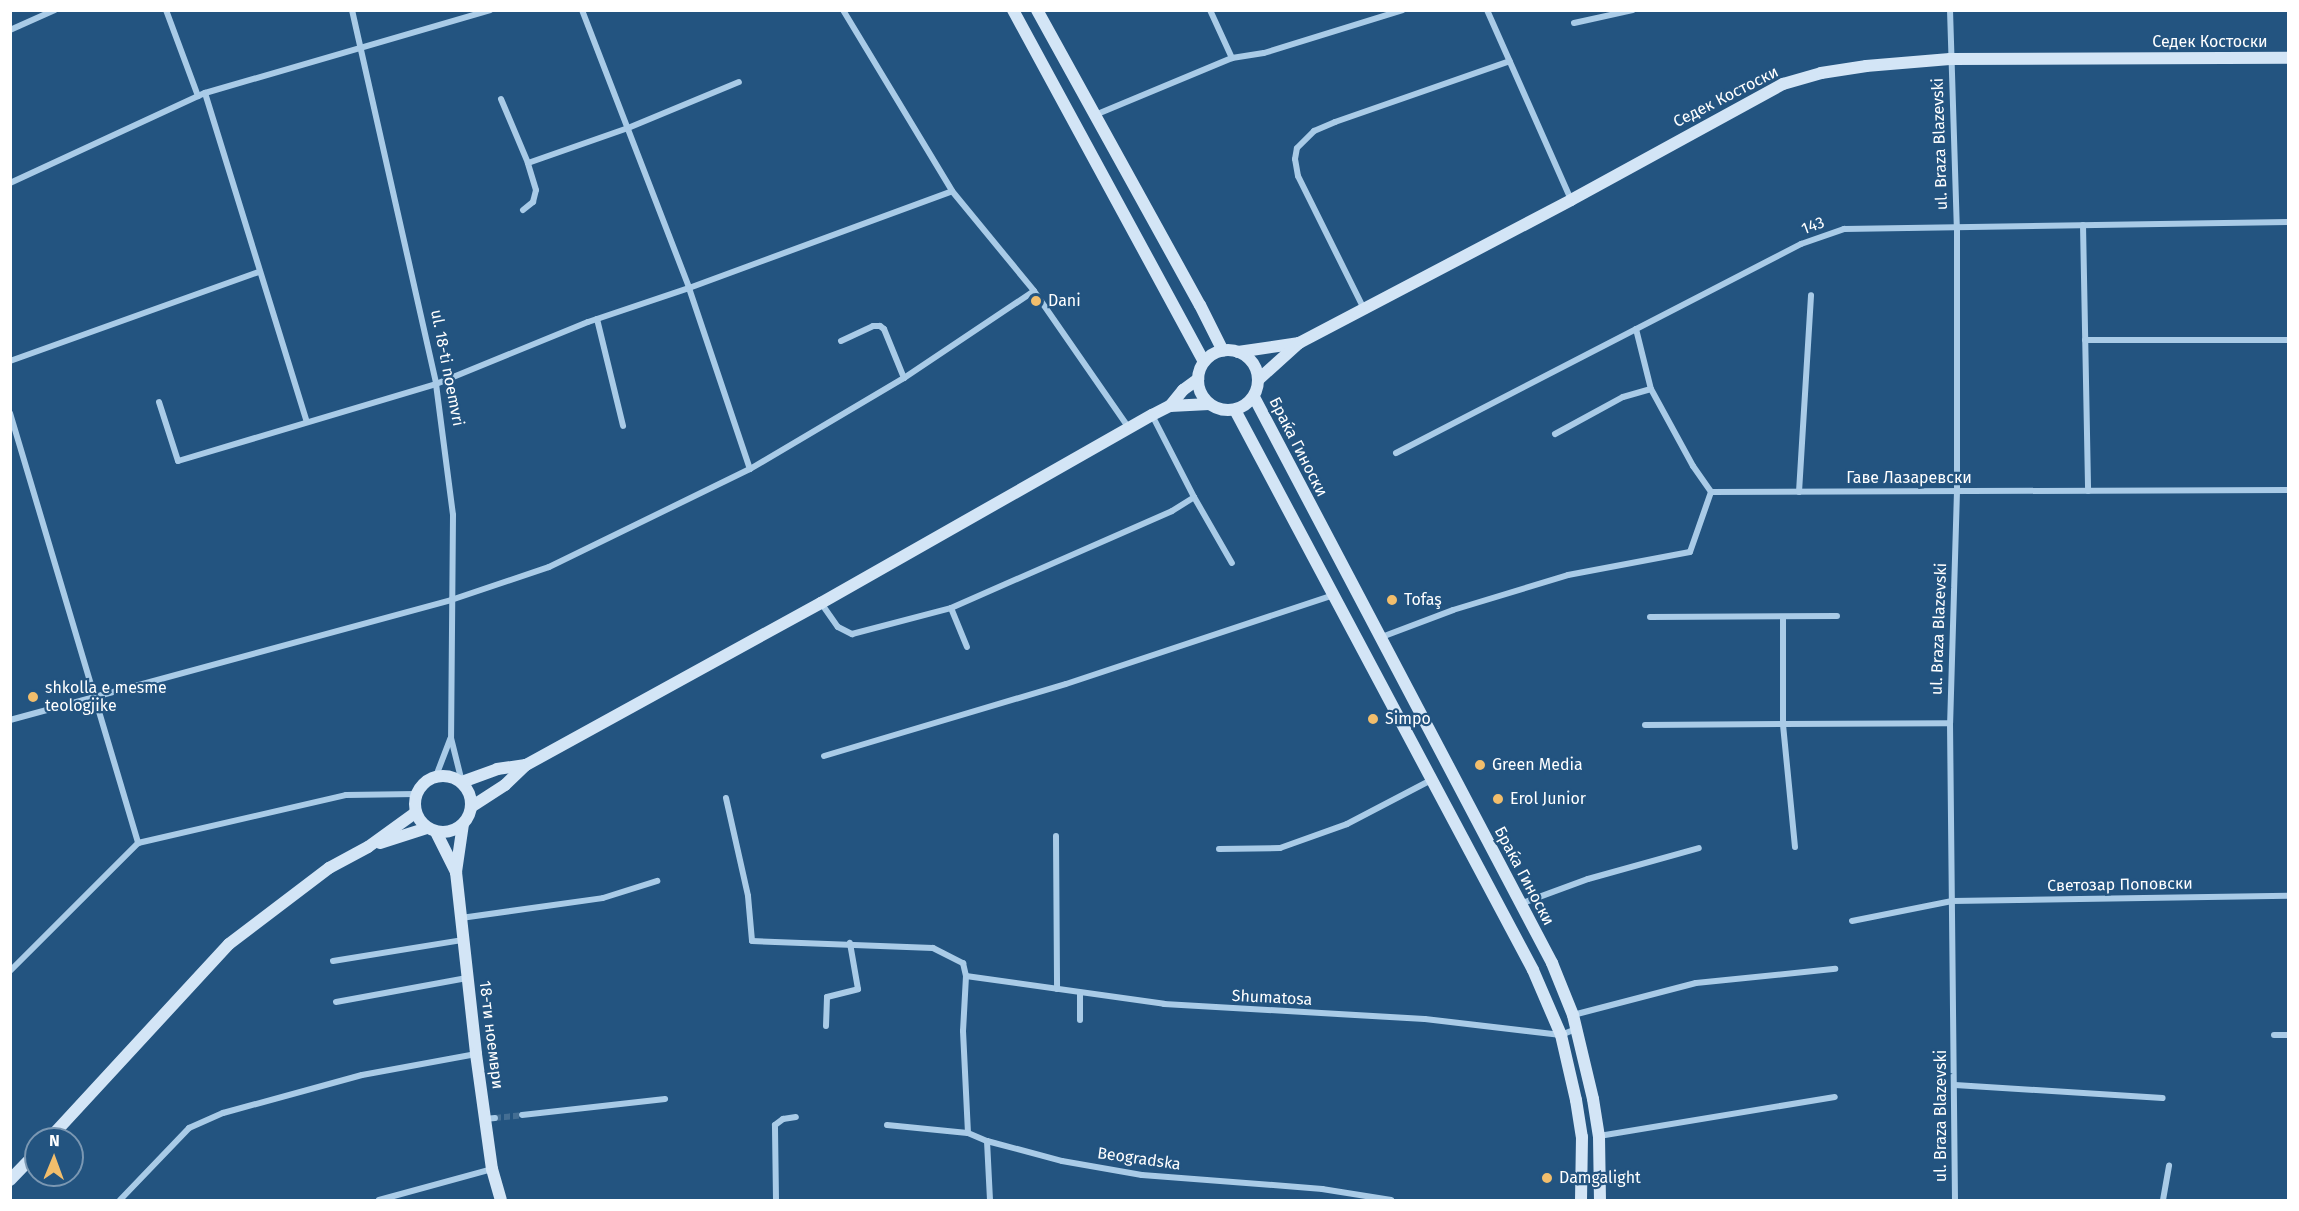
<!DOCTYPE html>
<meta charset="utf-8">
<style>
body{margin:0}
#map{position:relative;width:2299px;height:1211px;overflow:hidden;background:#235480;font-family:"Fira Sans",sans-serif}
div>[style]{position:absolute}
.street-tunnel>*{height:6px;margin-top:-3px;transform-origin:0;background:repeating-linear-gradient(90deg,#446e93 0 6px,transparent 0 9px)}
.street>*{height:6px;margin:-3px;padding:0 3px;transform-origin:3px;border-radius:3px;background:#a9cbe7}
.secondary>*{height:12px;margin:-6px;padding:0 6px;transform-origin:6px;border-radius:6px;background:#d3e5f6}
.secondary>.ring{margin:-6px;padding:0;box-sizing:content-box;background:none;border:12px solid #d3e5f6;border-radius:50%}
.dots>*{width:16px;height:16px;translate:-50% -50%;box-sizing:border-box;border:3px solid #235480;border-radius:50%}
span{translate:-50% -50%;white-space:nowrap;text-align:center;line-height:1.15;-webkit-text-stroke:4.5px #235480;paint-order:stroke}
.street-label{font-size:16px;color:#fff}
.poi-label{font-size:16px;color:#fff}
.left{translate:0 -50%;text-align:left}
.frame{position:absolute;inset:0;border:12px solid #fff;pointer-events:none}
.north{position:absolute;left:24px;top:1127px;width:60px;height:60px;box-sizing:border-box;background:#235480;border:2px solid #7b98b3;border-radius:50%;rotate:1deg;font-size:16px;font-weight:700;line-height:24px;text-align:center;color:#fff}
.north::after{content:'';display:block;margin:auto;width:21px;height:27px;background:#f2be6c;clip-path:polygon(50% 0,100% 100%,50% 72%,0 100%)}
</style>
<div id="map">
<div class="street-tunnel">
<div style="left:495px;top:1118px;width:27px;rotate:-6deg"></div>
</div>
<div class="street">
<div style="left:166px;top:10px;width:92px;rotate:69.6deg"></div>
<div style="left:352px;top:10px;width:383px;rotate:77.3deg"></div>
<div style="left:436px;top:384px;width:132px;rotate:82.6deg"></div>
<div style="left:453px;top:515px;width:223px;rotate:90.5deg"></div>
<div style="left:451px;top:738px;width:45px;rotate:76deg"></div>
<div style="left:582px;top:10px;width:298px;rotate:68.9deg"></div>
<div style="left:689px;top:288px;width:191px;rotate:71.4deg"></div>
<div style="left:843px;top:10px;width:211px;rotate:58.9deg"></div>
<div style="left:952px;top:191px;width:129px;rotate:50.6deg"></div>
<div style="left:1034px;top:291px;width:167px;rotate:55.3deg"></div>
<div style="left:1210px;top:10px;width:53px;rotate:65.4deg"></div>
<div style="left:1487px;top:10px;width:208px;rotate:66.1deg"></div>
<div style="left:1950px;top:10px;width:217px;rotate:88.2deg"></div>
<div style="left:1957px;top:227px;width:264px;rotate:90deg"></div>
<div style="left:1957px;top:491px;width:232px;rotate:91.7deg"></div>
<div style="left:1950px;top:723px;width:477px;rotate:89.4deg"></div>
<div style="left:1574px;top:23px;width:60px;rotate:-12.4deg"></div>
<div style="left:10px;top:30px;width:49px;rotate:-24deg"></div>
<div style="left:205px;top:93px;width:344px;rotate:72.8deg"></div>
<div style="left:501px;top:99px;width:69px;rotate:67.1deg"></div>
<div style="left:1095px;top:115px;width:148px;rotate:-22.6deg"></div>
<div style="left:1232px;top:58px;width:32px;rotate:-9deg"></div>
<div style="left:1264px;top:53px;width:145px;rotate:-17.2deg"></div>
<div style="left:10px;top:183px;width:215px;rotate:-24.8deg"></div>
<div style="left:205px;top:93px;width:297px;rotate:-16.2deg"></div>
<div style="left:523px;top:210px;width:13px;rotate:-39deg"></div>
<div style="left:533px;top:202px;width:12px;rotate:-76deg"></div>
<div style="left:536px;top:190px;width:28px;rotate:-107deg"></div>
<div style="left:528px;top:163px;width:106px;rotate:-19.3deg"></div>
<div style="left:628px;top:128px;width:120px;rotate:-22.5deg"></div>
<div style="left:2083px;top:225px;width:266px;rotate:88.9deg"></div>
<div style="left:1364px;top:309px;width:148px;rotate:-116.4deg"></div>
<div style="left:1298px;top:176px;width:17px;rotate:-100deg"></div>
<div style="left:1295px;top:159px;width:11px;rotate:-80deg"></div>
<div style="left:1297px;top:148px;width:24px;rotate:-45deg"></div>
<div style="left:1314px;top:131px;width:23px;rotate:-23deg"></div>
<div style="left:1335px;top:122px;width:185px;rotate:-19.2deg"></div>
<div style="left:597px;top:319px;width:110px;rotate:76.3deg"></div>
<div style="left:1636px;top:329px;width:62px;rotate:76deg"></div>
<div style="left:1651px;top:389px;width:88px;rotate:61.4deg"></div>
<div style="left:1693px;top:466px;width:32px;rotate:55deg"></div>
<div style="left:1711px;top:492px;width:577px;rotate:-0.2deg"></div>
<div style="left:2085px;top:340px;width:203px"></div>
<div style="left:841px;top:341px;width:35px;rotate:-25deg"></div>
<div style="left:873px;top:326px;width:7px"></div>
<div style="left:880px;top:326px;width:5px;rotate:37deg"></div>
<div style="left:884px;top:329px;width:53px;rotate:67.8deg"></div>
<div style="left:10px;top:361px;width:263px;rotate:-19.7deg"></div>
<div style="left:159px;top:402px;width:62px;rotate:72.1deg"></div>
<div style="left:178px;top:461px;width:269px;rotate:-16.6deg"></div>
<div style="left:436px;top:384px;width:164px;rotate:-22.2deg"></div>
<div style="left:588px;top:322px;width:107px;rotate:-18.6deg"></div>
<div style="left:689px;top:288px;width:280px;rotate:-20.2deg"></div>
<div style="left:10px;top:413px;width:449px;rotate:73.4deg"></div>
<div style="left:1152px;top:415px;width:92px;rotate:62.9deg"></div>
<div style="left:1555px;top:434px;width:77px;rotate:-28.6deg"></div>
<div style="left:1623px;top:397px;width:29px;rotate:-16deg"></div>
<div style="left:1396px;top:453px;width:456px;rotate:-27.3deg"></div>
<div style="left:1801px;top:244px;width:46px;rotate:-19.2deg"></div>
<div style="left:1844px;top:229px;width:444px;rotate:-0.9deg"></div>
<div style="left:1799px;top:492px;width:197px;rotate:-86.5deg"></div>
<div style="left:821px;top:603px;width:29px;rotate:55deg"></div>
<div style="left:838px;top:627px;width:16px;rotate:27deg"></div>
<div style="left:852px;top:634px;width:102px;rotate:-14.7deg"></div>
<div style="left:951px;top:608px;width:241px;rotate:-23.7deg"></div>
<div style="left:1172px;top:511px;width:26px;rotate:-32deg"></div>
<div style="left:1194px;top:497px;width:76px;rotate:60.1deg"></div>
<div style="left:951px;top:608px;width:42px;rotate:67.7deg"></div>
<div style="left:1650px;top:617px;width:187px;rotate:-0.3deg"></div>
<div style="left:1379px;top:638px;width:79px;rotate:-20.7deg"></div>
<div style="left:1453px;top:610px;width:120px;rotate:-16.9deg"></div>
<div style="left:1568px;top:575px;width:124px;rotate:-10.7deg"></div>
<div style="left:1690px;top:552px;width:64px;rotate:-70.7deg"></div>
<div style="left:10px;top:720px;width:457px;rotate:-15.2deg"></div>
<div style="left:451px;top:600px;width:103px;rotate:-18.6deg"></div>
<div style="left:549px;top:567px;width:224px;rotate:-26deg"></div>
<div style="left:750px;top:469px;width:179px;rotate:-30.6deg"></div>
<div style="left:904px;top:378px;width:156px;rotate:-33.8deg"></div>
<div style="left:1645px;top:725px;width:138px;rotate:-0.4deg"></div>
<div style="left:1783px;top:724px;width:107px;rotate:-90deg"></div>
<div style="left:824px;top:756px;width:252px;rotate:-16.6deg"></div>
<div style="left:1066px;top:684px;width:281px;rotate:-18.4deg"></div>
<div style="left:436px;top:776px;width:40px;rotate:-69deg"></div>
<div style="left:726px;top:798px;width:100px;rotate:77.3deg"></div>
<div style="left:748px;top:896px;width:45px;rotate:84.9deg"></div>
<div style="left:752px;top:941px;width:181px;rotate:2.2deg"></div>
<div style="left:933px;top:948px;width:34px;rotate:27deg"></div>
<div style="left:963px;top:963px;width:13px;rotate:77deg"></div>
<div style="left:966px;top:976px;width:55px;rotate:93.1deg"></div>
<div style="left:963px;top:1031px;width:102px;rotate:87.2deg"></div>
<div style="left:1056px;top:836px;width:153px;rotate:89.6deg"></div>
<div style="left:1795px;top:847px;width:124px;rotate:-95.6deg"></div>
<div style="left:1783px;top:724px;width:167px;rotate:-0.3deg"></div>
<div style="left:1219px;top:849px;width:61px;rotate:-0.9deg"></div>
<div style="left:1280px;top:848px;width:71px;rotate:-19.7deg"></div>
<div style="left:1347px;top:824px;width:95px;rotate:-27.6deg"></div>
<div style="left:1520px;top:904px;width:72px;rotate:-20.2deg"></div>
<div style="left:1588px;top:879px;width:115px;rotate:-15.6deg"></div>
<div style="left:461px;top:918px;width:143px;rotate:-8deg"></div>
<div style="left:603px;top:898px;width:57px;rotate:-17.5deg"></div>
<div style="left:1852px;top:921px;width:102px;rotate:-11.3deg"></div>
<div style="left:1952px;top:901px;width:336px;rotate:-0.9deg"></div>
<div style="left:333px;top:961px;width:132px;rotate:-9.2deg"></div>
<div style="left:10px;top:971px;width:181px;rotate:-45deg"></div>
<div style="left:138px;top:843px;width:213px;rotate:-13deg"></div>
<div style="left:346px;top:795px;width:70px;rotate:-0.8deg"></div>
<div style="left:966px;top:976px;width:200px;rotate:8deg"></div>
<div style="left:1164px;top:1004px;width:261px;rotate:3.3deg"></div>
<div style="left:1425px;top:1019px;width:137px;rotate:6.7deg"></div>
<div style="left:1561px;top:1035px;width:16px;rotate:-22deg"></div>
<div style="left:336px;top:1002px;width:133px;rotate:-10.4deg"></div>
<div style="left:1573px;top:1015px;width:127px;rotate:-14.6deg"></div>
<div style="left:1696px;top:983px;width:140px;rotate:-5.8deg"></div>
<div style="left:1080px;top:1020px;width:27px;rotate:-90deg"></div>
<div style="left:826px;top:1026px;width:29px;rotate:-88deg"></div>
<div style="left:827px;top:997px;width:32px;rotate:-14deg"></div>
<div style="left:858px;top:989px;width:47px;rotate:-99.9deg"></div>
<div style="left:2274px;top:1035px;width:14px"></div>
<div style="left:1955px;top:1085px;width:208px;rotate:3.6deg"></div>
<div style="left:522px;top:1115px;width:144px;rotate:-6.4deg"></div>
<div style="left:485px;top:1119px;width:10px;rotate:-6deg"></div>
<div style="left:887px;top:1125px;width:81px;rotate:5.6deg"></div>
<div style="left:968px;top:1133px;width:21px;rotate:23deg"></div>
<div style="left:987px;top:1141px;width:78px;rotate:14.9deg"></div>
<div style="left:1062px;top:1161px;width:81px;rotate:9.9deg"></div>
<div style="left:1142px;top:1175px;width:181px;rotate:4.4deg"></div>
<div style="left:1322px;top:1189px;width:70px;rotate:9.1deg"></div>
<div style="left:1599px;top:1136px;width:239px;rotate:-9.4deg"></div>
<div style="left:987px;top:1141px;width:59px;rotate:87.1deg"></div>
<div style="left:120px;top:1200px;width:100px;rotate:-46.2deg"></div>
<div style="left:189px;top:1128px;width:37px;rotate:-24deg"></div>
<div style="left:223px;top:1113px;width:144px;rotate:-15.3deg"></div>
<div style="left:362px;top:1075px;width:116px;rotate:-10.4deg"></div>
<div style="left:379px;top:1200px;width:117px;rotate:-15.3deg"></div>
<div style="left:776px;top:1200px;width:75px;rotate:-90.8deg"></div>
<div style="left:775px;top:1125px;width:10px;rotate:-37deg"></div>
<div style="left:783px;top:1119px;width:13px;rotate:-9deg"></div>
<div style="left:2163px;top:1200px;width:35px;rotate:-80deg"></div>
</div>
<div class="secondary">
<div style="left:1013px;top:10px;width:400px;rotate:61.5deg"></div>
<div style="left:1037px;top:10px;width:337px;rotate:61.1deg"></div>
<div style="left:1200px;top:305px;width:51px;rotate:63.4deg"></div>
<div class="ring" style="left:1198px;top:350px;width:48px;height:48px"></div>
<div style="left:1238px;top:352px;width:62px;rotate:-8.4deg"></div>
<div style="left:1259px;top:379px;width:54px;rotate:-42deg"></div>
<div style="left:1299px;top:343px;width:307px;rotate:-27.7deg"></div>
<div style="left:1571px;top:200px;width:242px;rotate:-28.7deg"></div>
<div style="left:1783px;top:84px;width:40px;rotate:-16deg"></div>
<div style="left:1821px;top:73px;width:46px;rotate:-8.8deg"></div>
<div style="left:1866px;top:66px;width:84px;rotate:-4.8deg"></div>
<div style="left:1950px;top:59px;width:338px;rotate:-0.2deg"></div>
<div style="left:1254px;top:397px;width:640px;rotate:62.23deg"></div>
<div style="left:1552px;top:963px;width:56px;rotate:68deg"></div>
<div style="left:1573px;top:1015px;width:86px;rotate:76.6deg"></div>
<div style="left:1593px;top:1099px;width:38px;rotate:81deg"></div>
<div style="left:1599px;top:1137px;width:63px;rotate:89.1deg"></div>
<div style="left:1170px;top:406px;width:21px;rotate:-51deg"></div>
<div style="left:1183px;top:390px;width:19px;rotate:-36deg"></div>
<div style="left:1235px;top:410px;width:634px;rotate:61.98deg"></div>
<div style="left:1533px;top:970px;width:71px;rotate:66.7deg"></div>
<div style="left:1561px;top:1035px;width:67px;rotate:77deg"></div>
<div style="left:1576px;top:1100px;width:37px;rotate:81deg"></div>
<div style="left:1582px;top:1137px;width:63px;rotate:90.9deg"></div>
<div class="ring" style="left:415px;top:776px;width:44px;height:44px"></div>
<div style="left:462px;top:782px;width:37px;rotate:-20deg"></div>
<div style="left:497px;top:769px;width:29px;rotate:-8deg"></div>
<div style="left:471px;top:807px;width:40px;rotate:-32.9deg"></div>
<div style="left:505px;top:785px;width:29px;rotate:-44deg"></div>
<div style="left:526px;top:765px;width:337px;rotate:-28.8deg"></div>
<div style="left:821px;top:603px;width:381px;rotate:-29.6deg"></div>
<div style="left:1152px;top:415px;width:20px;rotate:-27deg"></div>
<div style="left:1170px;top:406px;width:39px;rotate:-3deg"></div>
<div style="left:463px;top:824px;width:49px;rotate:98.3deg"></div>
<div style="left:456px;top:872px;width:183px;rotate:83.7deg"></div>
<div style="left:476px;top:1054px;width:116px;rotate:82.1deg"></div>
<div style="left:492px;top:1169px;width:32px;rotate:74deg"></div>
<div style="left:436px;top:832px;width:45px;rotate:63.4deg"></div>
<div style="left:380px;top:843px;width:49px;rotate:-17.7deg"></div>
<div style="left:49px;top:1139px;width:265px;rotate:-47.3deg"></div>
<div style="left:229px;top:944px;width:126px;rotate:-37.2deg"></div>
<div style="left:329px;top:868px;width:44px;rotate:-28.3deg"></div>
<div style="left:368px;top:847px;width:58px;rotate:-35.9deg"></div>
<div style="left:10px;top:1180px;width:37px;rotate:-46deg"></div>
</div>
<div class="dots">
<div style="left:1036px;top:301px;background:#f2be6c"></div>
<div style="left:1392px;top:600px;background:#f2be6c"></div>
<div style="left:33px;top:697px;background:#f2be6c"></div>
<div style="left:1373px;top:719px;background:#f2be6c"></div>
<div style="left:1480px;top:765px;background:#f2be6c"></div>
<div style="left:1498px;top:799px;background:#f2be6c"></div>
<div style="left:1547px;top:1178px;background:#f2be6c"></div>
</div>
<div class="street-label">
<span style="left:2210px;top:42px">Седек Костоски</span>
<span style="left:1726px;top:97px;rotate:-27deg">Седек Костоски</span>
<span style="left:1940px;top:144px;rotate:-92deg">ul. Braza Blazevski</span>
<span style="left:1813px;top:226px;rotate:-20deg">143</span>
<span style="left:447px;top:368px;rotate:79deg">ul. 18-ti noemvri</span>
<span style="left:1298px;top:447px;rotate:63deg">Браќа Гиноски</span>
<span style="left:1909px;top:478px">Гаве Лазаревски</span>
<span style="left:1939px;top:629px;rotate:-88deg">ul. Braza Blazevski</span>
<span style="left:1524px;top:876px;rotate:62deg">Браќа Гиноски</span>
<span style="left:2120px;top:885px;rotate:-1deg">Светозар Поповски</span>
<span style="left:1272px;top:998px;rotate:3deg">Shumatosa</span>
<span style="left:491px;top:1035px;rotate:83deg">18-ти ноември</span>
<span style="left:1941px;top:1116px;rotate:-90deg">ul. Braza Blazevski</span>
<span style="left:1139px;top:1159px;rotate:8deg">Beogradska</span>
</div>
<div class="poi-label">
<span class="left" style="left:1048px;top:301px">Dani</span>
<span class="left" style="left:1404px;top:600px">Tofaş</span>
<span class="left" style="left:45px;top:697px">shkolla e mesme<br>teologjike</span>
<span class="left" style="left:1385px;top:719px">Simpo</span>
<span class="left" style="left:1492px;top:765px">Green Media</span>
<span class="left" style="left:1510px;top:799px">Erol Junior</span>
<span class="left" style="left:1559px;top:1178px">Damgalight</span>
</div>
<div class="frame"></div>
<div class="north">N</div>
</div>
